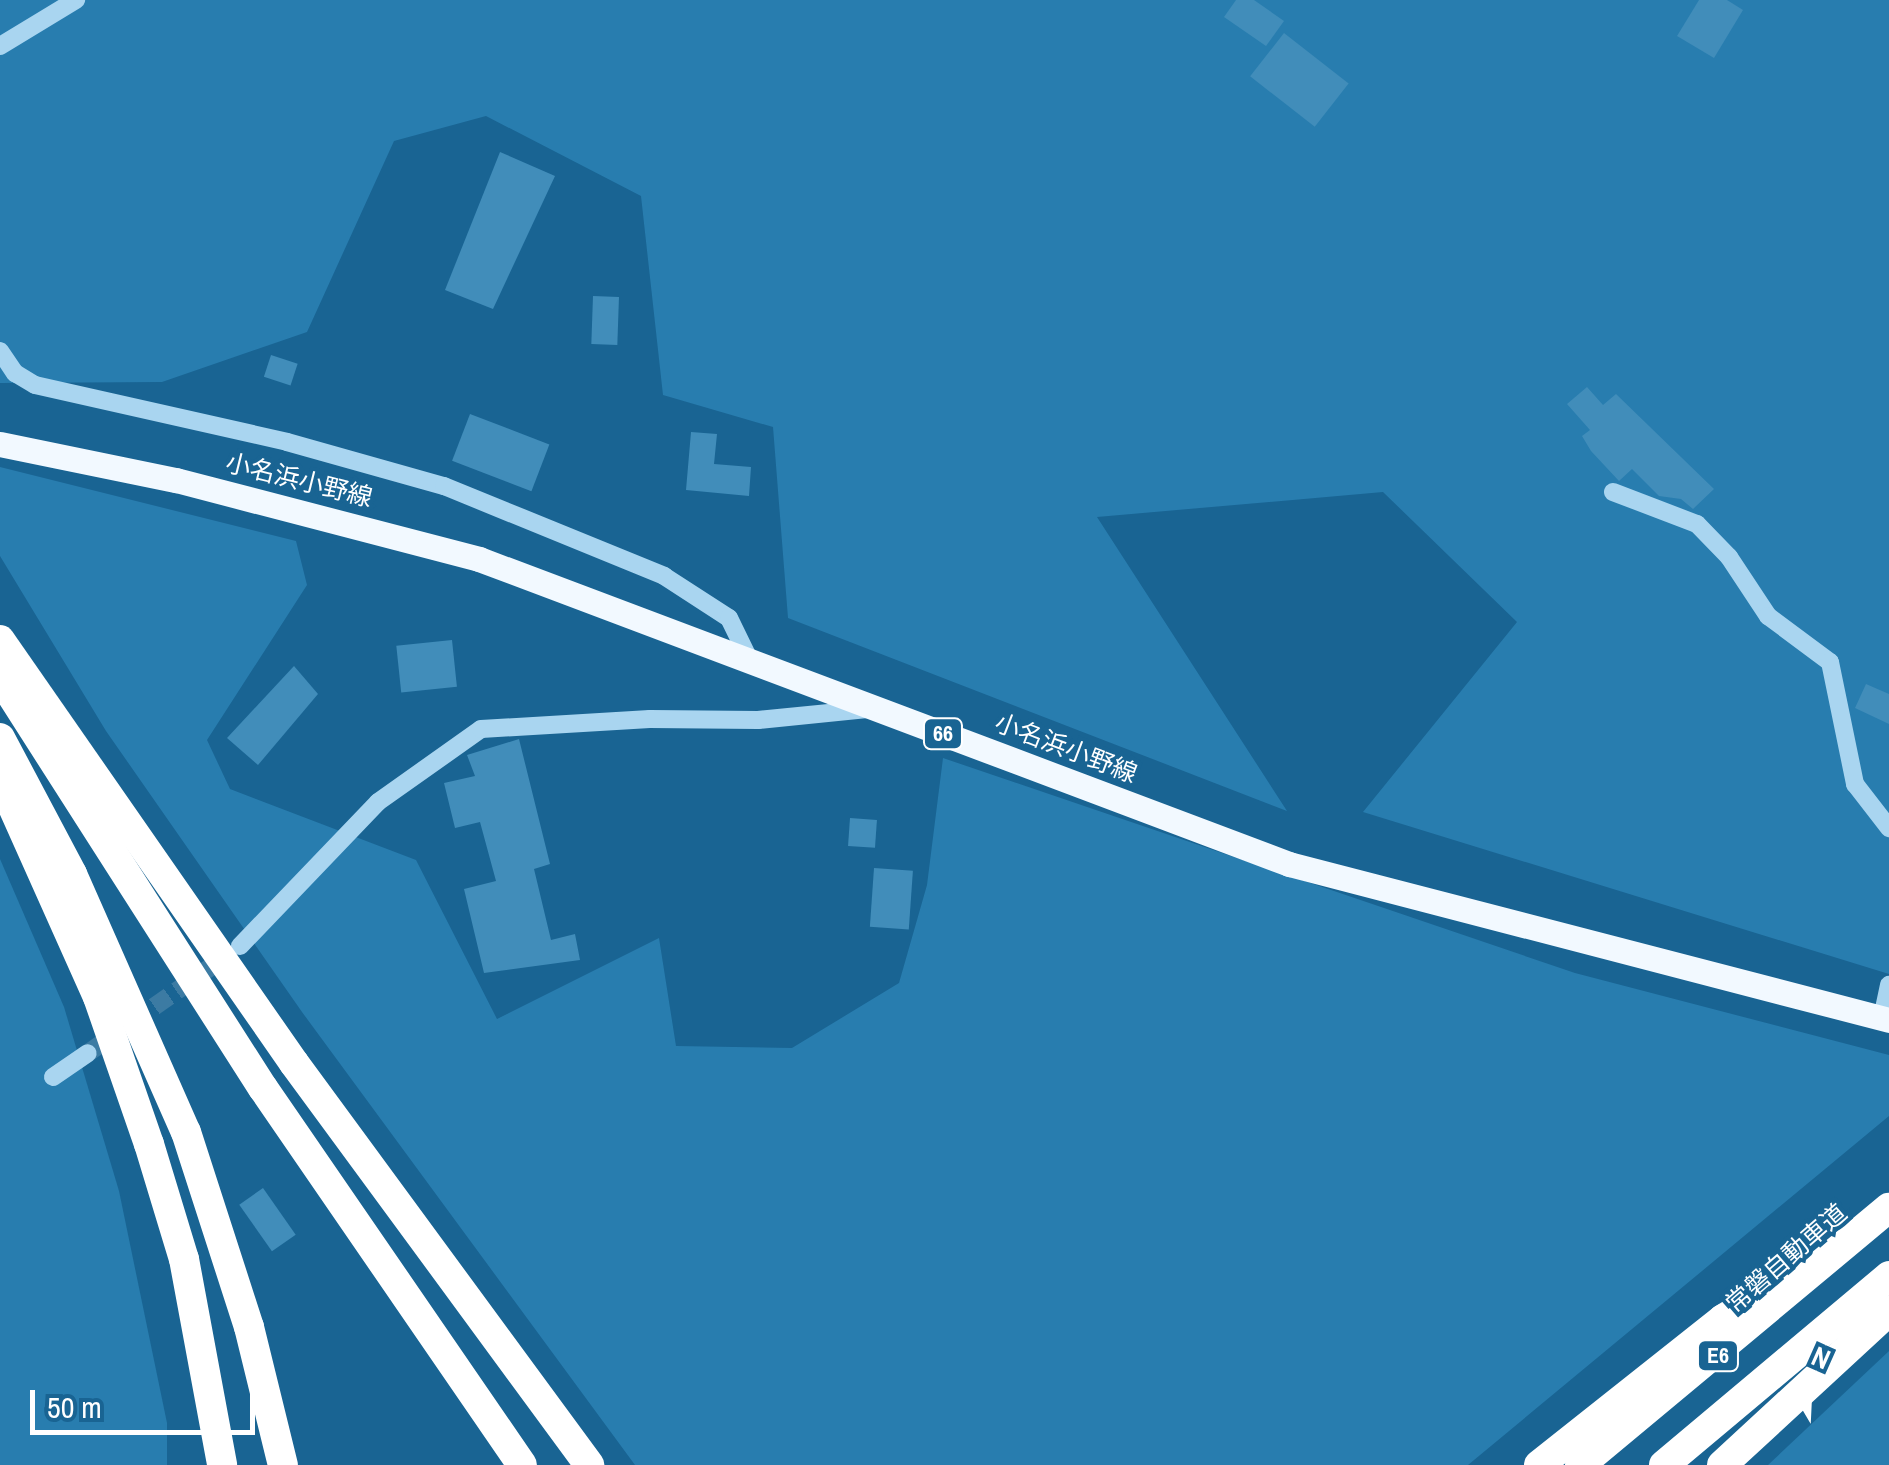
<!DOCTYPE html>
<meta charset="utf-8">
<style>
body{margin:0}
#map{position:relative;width:1889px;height:1465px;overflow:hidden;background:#196493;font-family:"Archivo Narrow","Noto Sans JP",sans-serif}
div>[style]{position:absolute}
.green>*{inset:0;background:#287daf}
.building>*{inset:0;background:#418dba;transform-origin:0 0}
.minor-tunnel>*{height:18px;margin-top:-9px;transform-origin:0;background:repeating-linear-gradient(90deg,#3c7ba3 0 18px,transparent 0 27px)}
.minor>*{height:18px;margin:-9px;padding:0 9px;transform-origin:9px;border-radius:9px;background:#a9d5f0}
.major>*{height:25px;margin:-12.5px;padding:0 12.5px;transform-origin:12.5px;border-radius:12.5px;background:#f2f9ff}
.highway>*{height:30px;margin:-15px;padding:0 15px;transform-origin:15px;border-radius:15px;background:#fff}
span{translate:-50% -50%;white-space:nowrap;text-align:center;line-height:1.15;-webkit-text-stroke:8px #196493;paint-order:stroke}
.shield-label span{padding:2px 8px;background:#196493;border:2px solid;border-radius:8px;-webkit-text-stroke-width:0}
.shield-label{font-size:22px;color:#fff;font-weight:700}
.street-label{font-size:25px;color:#fff}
.north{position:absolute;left:1759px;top:1335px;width:100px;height:100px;-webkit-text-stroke:8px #196493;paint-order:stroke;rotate:24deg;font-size:28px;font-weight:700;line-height:40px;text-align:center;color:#fff}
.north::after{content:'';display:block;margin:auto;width:35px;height:45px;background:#fff;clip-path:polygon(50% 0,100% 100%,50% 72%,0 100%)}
.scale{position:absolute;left:30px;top:1390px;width:225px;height:45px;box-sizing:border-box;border:5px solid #fff;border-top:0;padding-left:12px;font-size:30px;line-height:35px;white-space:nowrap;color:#fff;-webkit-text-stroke:8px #196493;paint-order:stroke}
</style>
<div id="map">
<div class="green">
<div style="clip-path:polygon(0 0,1889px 0,1889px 974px,1363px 812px,1517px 622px,1383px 492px,1097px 517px,1287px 811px,788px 618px,773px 427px,663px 395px,641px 196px,486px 116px,394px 141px,307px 332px,162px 382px,0 383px)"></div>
<div style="clip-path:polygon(0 467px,296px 541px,307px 585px,207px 740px,230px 789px,416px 860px,497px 1019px,659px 938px,676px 1046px,792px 1048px,899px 983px,927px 885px,943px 758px,1575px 973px,1889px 1055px,1889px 1116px,1468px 1465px,635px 1465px,302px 1012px,106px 731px,0 556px)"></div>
<div style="clip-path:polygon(0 859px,64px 1007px,119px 1191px,167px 1423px,167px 1465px,0 1465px)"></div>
<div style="clip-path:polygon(1889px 1351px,1889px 1465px,1768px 1465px)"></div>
</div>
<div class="building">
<div style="clip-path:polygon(1236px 0,1254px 0,1284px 21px,1266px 46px,1224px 17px)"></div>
<div style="clip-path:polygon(1699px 0,1727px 0,1743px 10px,1714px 58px,1677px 36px)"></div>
<div style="left:1284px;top:33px;width:82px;height:55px;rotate:38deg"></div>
<div style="clip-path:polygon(500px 152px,555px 176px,493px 309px,445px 290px)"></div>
<div style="left:593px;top:296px;width:26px;height:48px;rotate:2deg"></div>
<div style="left:271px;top:355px;width:28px;height:23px;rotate:18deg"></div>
<div style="clip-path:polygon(1587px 387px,1603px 405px,1616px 394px,1714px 489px,1693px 509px,1681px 499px,1659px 496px,1632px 469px,1619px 481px,1591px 451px,1582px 436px,1590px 430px,1567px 404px)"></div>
<div style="left:470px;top:414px;width:85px;height:50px;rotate:21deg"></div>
<div style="clip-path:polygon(691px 432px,717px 434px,714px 464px,751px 467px,749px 496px,686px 490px)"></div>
<div style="left:452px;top:640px;width:47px;height:56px;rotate:84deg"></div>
<div style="clip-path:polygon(294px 666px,318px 694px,258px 765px,227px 738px)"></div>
<div style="clip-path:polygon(1866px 684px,1889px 694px,1889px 724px,1855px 708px)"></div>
<div style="clip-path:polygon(519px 739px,550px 864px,534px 869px,551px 940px,575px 934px,580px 960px,484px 973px,464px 889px,496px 881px,480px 822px,455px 828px,444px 783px,475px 776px,467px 755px)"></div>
<div style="left:850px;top:818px;width:27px;height:28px;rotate:4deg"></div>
<div style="left:874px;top:868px;width:39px;height:59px;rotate:4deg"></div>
<div style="left:263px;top:1188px;width:57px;height:29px;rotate:55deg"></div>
</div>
<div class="minor-tunnel">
<div style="left:88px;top:1053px;width:171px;rotate:-35deg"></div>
</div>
<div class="minor">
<div style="left:0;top:46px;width:89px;rotate:-31.2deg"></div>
<div style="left:0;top:351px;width:27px;rotate:56deg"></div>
<div style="left:15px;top:373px;width:23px;rotate:31deg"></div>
<div style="left:35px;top:385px;width:258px;rotate:12.7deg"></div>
<div style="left:287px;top:442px;width:163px;rotate:15.7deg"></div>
<div style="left:444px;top:486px;width:238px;rotate:22.2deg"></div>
<div style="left:664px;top:576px;width:77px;rotate:32.9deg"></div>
<div style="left:729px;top:618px;width:48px;rotate:64deg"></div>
<div style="left:1613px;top:492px;width:90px;rotate:20.9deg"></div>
<div style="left:1697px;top:524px;width:46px;rotate:45.9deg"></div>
<div style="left:1729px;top:557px;width:71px;rotate:56.5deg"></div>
<div style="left:1768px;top:616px;width:77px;rotate:36.6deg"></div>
<div style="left:1830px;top:662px;width:125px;rotate:78.4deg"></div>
<div style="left:1855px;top:784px;width:56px;rotate:52.3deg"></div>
<div style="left:240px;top:946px;width:199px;rotate:-46.2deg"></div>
<div style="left:378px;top:802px;width:126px;rotate:-35.3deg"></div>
<div style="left:481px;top:729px;width:169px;rotate:-3.4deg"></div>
<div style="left:650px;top:719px;width:108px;rotate:0.5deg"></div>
<div style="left:758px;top:720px;width:112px;rotate:-5.7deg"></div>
<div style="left:1882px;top:1018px;width:34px;rotate:-78deg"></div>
<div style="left:53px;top:1077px;width:42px;rotate:-34.4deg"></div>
</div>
<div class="major">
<div style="left:0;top:444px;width:180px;rotate:11.6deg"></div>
<div style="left:176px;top:480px;width:313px;rotate:14.6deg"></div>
<div style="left:479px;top:559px;width:866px;rotate:20.63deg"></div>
<div style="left:1289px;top:864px;width:620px;rotate:14.57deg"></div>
</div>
<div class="highway">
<div style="left:0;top:640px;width:515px;rotate:55.2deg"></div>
<div style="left:294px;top:1063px;width:499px;rotate:53.7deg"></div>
<div style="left:0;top:677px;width:488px;rotate:57.4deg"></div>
<div style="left:263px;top:1088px;width:457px;rotate:55.5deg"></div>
<div style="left:0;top:738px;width:154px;rotate:62.1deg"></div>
<div style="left:72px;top:874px;width:282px;rotate:66.2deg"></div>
<div style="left:186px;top:1132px;width:205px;rotate:72.1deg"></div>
<div style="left:249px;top:1327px;width:142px;rotate:76.2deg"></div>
<div style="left:0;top:778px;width:240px;rotate:65.9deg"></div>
<div style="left:98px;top:997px;width:156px;rotate:70.9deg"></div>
<div style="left:149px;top:1144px;width:120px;rotate:73.1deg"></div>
<div style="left:184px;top:1259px;width:209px;rotate:79.5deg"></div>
<div style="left:1539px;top:1465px;width:235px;rotate:-38.4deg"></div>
<div style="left:1723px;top:1319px;width:68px;rotate:-31.1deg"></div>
<div style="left:1580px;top:1465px;width:402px;rotate:-39.8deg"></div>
<div style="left:1664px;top:1465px;width:294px;rotate:-40deg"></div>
<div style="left:1722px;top:1465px;width:227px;rotate:-42.7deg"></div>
</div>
<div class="shield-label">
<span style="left:943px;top:734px">66</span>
<span style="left:1718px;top:1356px">E6</span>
</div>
<div class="street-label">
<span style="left:299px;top:480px;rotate:14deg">小名浜小野線</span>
<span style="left:1066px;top:748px;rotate:21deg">小名浜小野線</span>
<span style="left:1786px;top:1258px;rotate:-41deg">常磐自動車道</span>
</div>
<div class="north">N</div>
<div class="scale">50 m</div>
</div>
